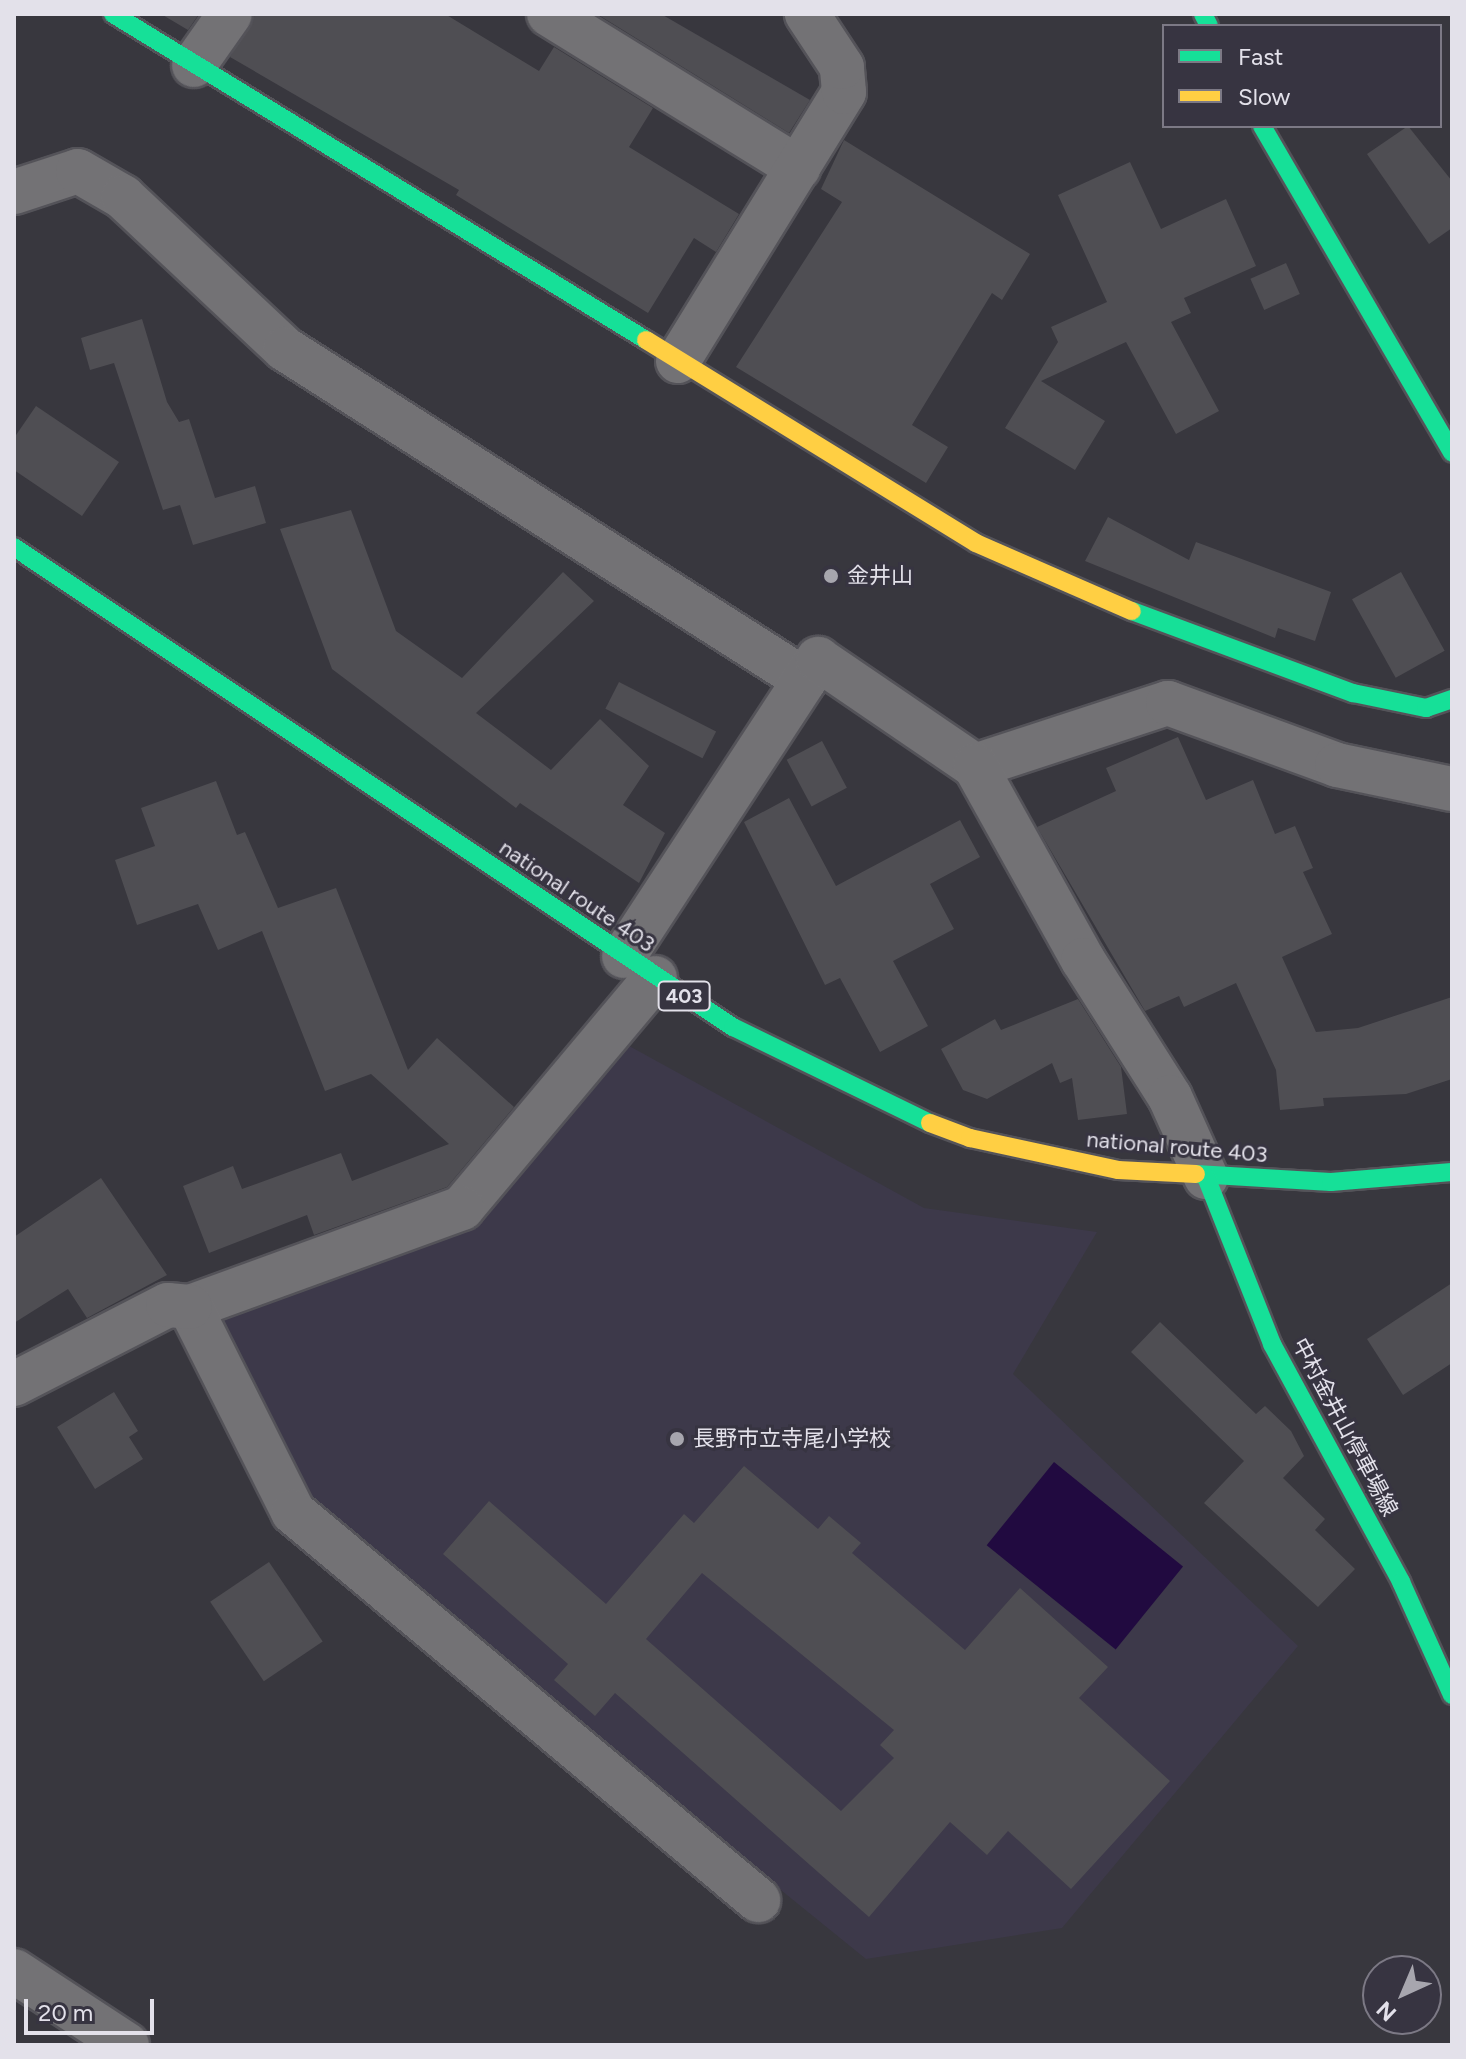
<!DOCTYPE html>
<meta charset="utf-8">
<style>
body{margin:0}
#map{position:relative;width:1466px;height:2059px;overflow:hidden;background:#38373e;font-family:Figtree,"Noto Sans JP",sans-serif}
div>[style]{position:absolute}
.built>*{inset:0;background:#3d394a}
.water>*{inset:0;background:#210a40;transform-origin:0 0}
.building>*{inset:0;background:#4f4e53;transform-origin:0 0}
.roads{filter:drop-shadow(2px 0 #545359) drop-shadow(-2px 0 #545359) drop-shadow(0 2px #545359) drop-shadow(0 -2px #545359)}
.street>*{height:44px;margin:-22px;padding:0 22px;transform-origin:22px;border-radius:22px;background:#737275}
.fast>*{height:18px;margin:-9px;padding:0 9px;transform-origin:9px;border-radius:9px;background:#16e098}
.slow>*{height:18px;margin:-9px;padding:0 9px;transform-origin:9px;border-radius:9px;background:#ffcf43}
.dots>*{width:22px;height:22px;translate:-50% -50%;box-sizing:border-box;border:4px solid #373441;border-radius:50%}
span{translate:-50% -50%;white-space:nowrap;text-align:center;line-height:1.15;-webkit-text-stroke:6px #373441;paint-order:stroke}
.shield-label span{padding:2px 6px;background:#373441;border:2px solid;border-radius:6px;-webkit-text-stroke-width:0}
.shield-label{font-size:20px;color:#e3e1ea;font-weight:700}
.poi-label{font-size:22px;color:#e3e1ea}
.left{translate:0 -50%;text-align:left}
.street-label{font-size:22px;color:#e3e1ea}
.frame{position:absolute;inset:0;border:16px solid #e3e1ea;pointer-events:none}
.legend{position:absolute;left:1162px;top:24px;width:280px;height:104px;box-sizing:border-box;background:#373441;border:2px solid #7c7985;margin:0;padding:10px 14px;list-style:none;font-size:24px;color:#e3e1ea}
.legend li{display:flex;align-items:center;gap:16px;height:40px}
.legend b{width:40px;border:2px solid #7c7985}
.north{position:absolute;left:1362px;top:1955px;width:80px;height:80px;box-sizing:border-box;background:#373441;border:2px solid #7c7985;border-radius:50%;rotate:224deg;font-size:22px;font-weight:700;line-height:32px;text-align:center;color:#e3e1ea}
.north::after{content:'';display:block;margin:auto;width:28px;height:36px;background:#a7a6ae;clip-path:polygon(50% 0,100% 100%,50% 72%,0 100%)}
.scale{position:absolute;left:24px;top:1999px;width:130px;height:36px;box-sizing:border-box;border:4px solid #e3e1ea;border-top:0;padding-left:10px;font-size:24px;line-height:28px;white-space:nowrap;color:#e3e1ea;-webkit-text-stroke:6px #373441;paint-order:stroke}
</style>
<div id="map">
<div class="built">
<div style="clip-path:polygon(611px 1036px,924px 1208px,1097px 1232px,1013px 1374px,1298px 1646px,1062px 1928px,866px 1959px,305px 1505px,217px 1327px,228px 1294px,479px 1219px)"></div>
</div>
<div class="water">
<div style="left:1054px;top:1462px;width:166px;height:107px;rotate:39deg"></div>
</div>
<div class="building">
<div style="clip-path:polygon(161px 14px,199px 14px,188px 30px)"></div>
<div style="clip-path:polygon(255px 14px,445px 14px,539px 71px,554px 47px,653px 108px,629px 147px,739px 214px,716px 252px,694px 238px,648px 313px,456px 195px,459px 190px,230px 57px)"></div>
<div style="clip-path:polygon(597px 14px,661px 14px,810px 100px,789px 133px)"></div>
<div style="clip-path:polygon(1408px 126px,1452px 181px,1452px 228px,1429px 244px,1367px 154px)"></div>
<div style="clip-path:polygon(844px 140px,1030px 254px,1002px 300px,992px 293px,912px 425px,948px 447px,926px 483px,736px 367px,842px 202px,821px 189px)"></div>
<div style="clip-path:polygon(1130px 162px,1161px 229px,1226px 199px,1256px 266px,1184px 298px,1191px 313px,1171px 322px,1219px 411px,1176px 434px,1126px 342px,1041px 381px,1105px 421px,1075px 470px,1005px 428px,1058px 342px,1051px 327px,1107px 302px,1058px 195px)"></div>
<div style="left:1286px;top:263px;width:34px;height:39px;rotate:66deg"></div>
<div style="clip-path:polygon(142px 319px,167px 402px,179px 422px,189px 419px,215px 498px,255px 486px,266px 523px,193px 545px,180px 505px,163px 510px,114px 363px,90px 370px,81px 338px)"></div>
<div style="clip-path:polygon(36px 406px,119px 462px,82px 516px,14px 470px,14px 438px)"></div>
<div style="clip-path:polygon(351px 510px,396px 631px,462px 678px,563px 572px,594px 601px,476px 713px,551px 770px,600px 719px,649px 766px,623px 805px,665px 833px,639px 883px,520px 803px,516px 808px,332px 669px,280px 529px)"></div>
<div style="clip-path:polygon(1108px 517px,1189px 560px,1196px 542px,1331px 592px,1315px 641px,1278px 628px,1275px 638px,1085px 561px)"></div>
<div style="left:1401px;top:572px;width:90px;height:56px;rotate:61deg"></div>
<div style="left:619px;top:682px;width:109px;height:30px;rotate:27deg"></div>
<div style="clip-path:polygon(1178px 737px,1206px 800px,1253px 780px,1275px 834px,1295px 826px,1313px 868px,1303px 872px,1332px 934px,1282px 957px,1316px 1032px,1358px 1028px,1452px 997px,1452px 1079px,1406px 1094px,1323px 1098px,1324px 1106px,1280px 1110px,1276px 1070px,1236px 983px,1184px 1007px,1179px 996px,1145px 1011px,1037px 827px,1116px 791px,1106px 768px)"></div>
<div style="left:822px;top:741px;width:53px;height:40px;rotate:62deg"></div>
<div style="clip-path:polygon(216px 781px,237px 835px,245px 832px,278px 908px,336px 888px,408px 1070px,437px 1038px,514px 1107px,447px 1187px,314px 1235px,307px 1215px,209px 1253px,183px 1186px,233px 1166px,242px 1189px,341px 1153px,352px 1181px,449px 1144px,371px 1074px,325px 1091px,262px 931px,218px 950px,198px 904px,137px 925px,115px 860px,155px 846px,141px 808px)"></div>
<div style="clip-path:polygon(789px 798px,836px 886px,960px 820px,980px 857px,930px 884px,954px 929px,893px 961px,928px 1026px,880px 1052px,840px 978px,825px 985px,744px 822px)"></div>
<div style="clip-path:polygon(1078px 999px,1121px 1067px,1127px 1114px,1078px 1120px,1072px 1078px,1060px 1083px,1052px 1063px,987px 1099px,963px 1090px,941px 1049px,995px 1019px,1001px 1030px)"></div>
<div style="clip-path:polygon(101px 1178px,167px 1275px,87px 1318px,68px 1289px,14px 1323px,14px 1237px)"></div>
<div style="clip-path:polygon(1452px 1283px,1452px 1363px,1403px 1395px,1367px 1339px)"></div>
<div style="clip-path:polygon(1160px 1322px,1256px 1414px,1265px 1406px,1291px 1431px,1304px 1456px,1283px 1478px,1325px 1519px,1315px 1530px,1355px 1569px,1318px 1607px,1204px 1503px,1244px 1461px,1131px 1352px)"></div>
<div style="clip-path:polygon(114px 1392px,138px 1431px,129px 1437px,143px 1459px,95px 1489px,57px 1427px)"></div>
<div style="clip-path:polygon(evenodd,744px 1466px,818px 1529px,829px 1516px,861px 1543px,852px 1553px,965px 1650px,1020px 1588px,1108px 1667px,1079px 1698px,1170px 1781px,1071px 1889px,1008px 1831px,987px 1855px,950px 1822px,869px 1917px,615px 1693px,595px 1716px,554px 1680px,568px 1664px,443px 1554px,489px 1501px,606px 1604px,684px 1514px,694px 1523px,744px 1466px,702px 1573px,894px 1730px,880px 1745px,894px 1758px,841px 1811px,646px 1639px,702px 1573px)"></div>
<div style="left:269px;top:1562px;width:96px;height:71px;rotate:56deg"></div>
</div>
<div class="roads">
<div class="street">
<div style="left:549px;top:14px;width:293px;rotate:31.7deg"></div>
<div style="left:194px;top:65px;width:62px;rotate:-54.8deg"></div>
<div style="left:14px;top:192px;width:67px;rotate:-18.2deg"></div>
<div style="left:78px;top:171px;width:52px;rotate:30deg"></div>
<div style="left:123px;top:197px;width:222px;rotate:43.2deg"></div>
<div style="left:285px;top:349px;width:616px;rotate:32.48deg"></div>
<div style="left:678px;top:361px;width:316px;rotate:-58.3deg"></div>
<div style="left:844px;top:92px;width:25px;rotate:-95deg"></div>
<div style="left:842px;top:67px;width:64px;rotate:-123.4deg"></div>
<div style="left:975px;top:766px;width:203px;rotate:-18.1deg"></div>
<div style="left:1168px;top:703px;width:180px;rotate:20.1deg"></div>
<div style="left:1337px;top:765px;width:117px;rotate:11.8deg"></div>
<div style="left:624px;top:956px;width:355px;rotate:-56.8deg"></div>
<div style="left:818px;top:659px;width:190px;rotate:34.3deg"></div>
<div style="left:975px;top:766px;width:222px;rotate:60.9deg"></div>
<div style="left:1083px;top:960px;width:162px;rotate:57.6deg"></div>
<div style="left:1170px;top:1097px;width:88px;rotate:65.8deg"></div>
<div style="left:655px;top:978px;width:300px;rotate:130deg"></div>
<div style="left:462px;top:1208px;width:289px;rotate:160deg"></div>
<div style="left:190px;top:1307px;width:229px;rotate:63.3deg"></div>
<div style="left:293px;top:1512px;width:606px;rotate:39.84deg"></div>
<div style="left:14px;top:1384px;width:173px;rotate:-27.2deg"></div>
<div style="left:168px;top:1305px;width:22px;rotate:5deg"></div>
<div style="left:14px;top:1971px;width:135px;rotate:33.2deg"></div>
</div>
<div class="fast">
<div style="left:113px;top:14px;width:625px;rotate:31.45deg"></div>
<div style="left:1203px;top:14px;width:13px;rotate:63deg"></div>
<div style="left:1262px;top:126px;width:378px;rotate:59.8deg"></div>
<div style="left:14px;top:547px;width:865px;rotate:33.73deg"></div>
<div style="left:733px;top:1027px;width:219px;rotate:26deg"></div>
<div style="left:1132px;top:611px;width:236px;rotate:20.4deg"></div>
<div style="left:1353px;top:693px;width:75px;rotate:11.6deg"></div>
<div style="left:1426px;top:708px;width:28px;rotate:-19deg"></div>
<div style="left:1196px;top:1174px;width:135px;rotate:3.4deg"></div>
<div style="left:1331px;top:1182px;width:121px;rotate:-4.7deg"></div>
<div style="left:1206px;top:1177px;width:180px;rotate:68.4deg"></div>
<div style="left:1272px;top:1344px;width:271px;rotate:61.5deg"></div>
<div style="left:1401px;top:1582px;width:124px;rotate:65.7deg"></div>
</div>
<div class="slow">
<div style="left:646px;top:340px;width:387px;rotate:31.6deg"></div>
<div style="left:976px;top:543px;width:170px;rotate:23.6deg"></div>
<div style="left:930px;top:1123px;width:43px;rotate:20.6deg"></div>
<div style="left:970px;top:1138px;width:151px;rotate:12.2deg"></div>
<div style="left:1118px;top:1170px;width:78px;rotate:2.9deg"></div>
</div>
</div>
<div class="dots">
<div style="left:831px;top:576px;background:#a7a6ae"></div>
<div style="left:677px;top:1439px;background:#a7a6ae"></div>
</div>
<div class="shield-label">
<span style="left:684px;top:996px">403</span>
</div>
<div class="poi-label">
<span class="left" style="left:847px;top:576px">金井山</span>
<span class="left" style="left:693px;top:1439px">長野市立寺尾小学校</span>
</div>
<div class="street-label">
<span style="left:577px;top:896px;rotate:34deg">national route 403</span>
<span style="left:1177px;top:1147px;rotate:5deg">national route 403</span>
<span style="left:1345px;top:1427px;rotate:62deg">中村金井山停車場線</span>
</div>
<div class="frame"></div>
<ul class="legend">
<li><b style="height:10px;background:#16e098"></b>Fast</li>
<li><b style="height:10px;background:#ffcf43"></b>Slow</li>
</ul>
<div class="north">N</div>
<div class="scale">20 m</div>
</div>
